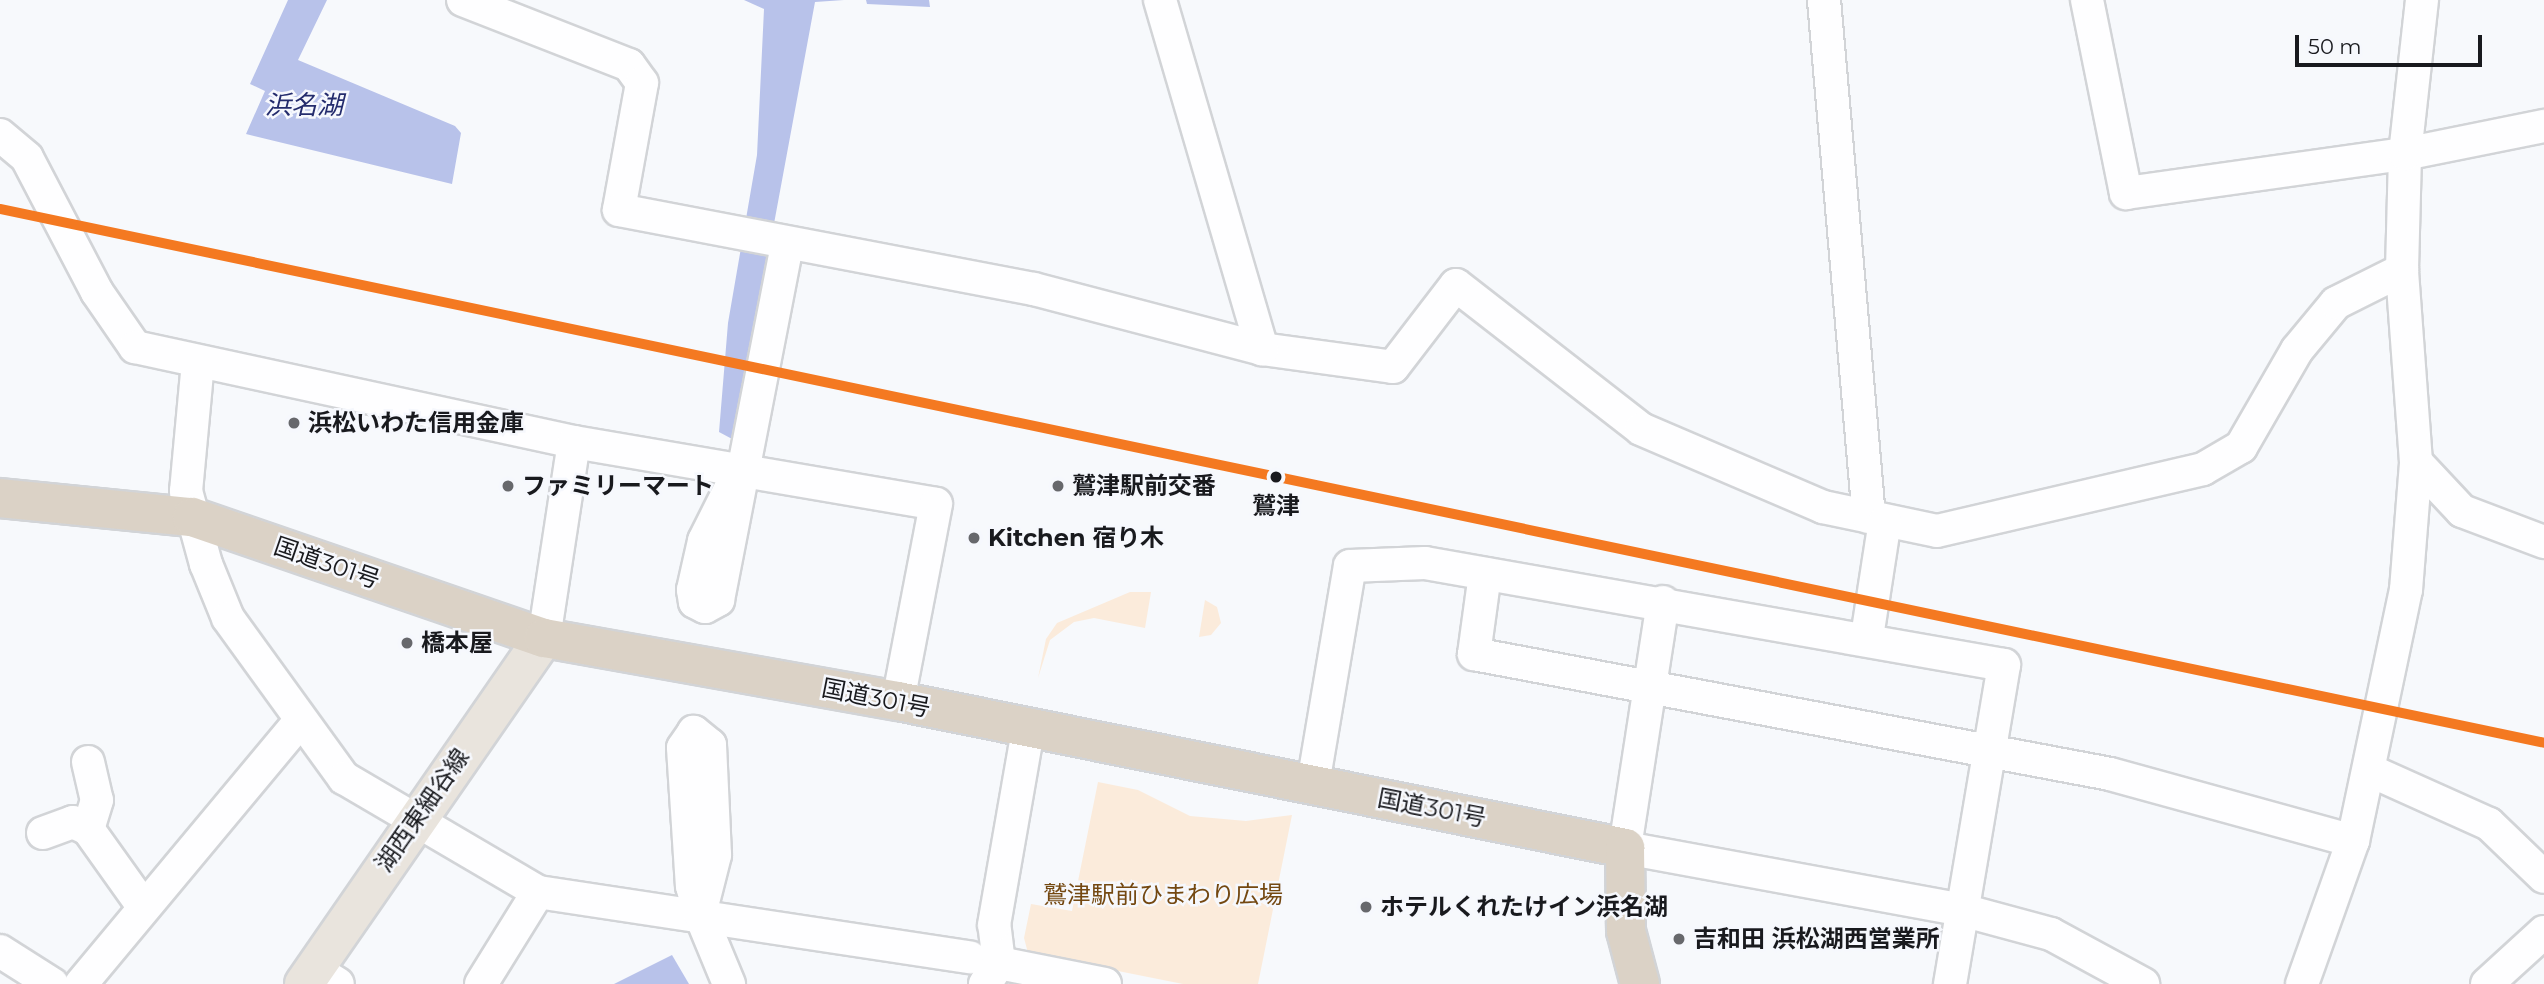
<!DOCTYPE html>
<meta charset="utf-8">
<style>
body{margin:0}
#map{position:relative;width:2544px;height:984px;overflow:hidden;background:#f7f9fc;font-family:Montserrat,"Noto Sans JP",sans-serif}
div>[style]{position:absolute}
.green>*{inset:0;background:#fbebdb}
.water>*{inset:0;background:#b8c2ea}
.roads{filter:drop-shadow(2px 0 #d2d4d7) drop-shadow(-2px 0 #d2d4d7) drop-shadow(0 2px #d2d4d7) drop-shadow(0 -2px #d2d4d7)}
.minor>*{height:32px;margin:-16px;padding:0 16px;transform-origin:16px;border-radius:16px;background:#fefeff}
.major>*{height:38px;margin:-19px;padding:0 19px;transform-origin:19px;border-radius:19px;background:#e9e4dd}
.highway>*{height:38px;margin:-19px;padding:0 19px;transform-origin:19px;border-radius:19px;background:#dbd2c6}
.rail-1>*{height:10px;margin:-5px;padding:0 5px;transform-origin:5px;border-radius:5px;background:#f47921}
.dots>*{width:19px;height:19px;translate:-50% -50%;box-sizing:border-box;border:4px solid #f6f8fd;border-radius:50%}
span{translate:-50% -50%;white-space:nowrap;text-align:center;line-height:1.15;-webkit-text-stroke:5px #f6f8fd;paint-order:stroke}
.poi-label{font-size:24px;color:#191a1e;font-weight:700}
.left{translate:0 -50%;text-align:left}
.stop-label{font-size:24px;color:#191a1e;font-weight:700}
.street-label{font-size:24px;color:#191a1e}
.park-label{font-size:24px;color:#744811}
.water-label{font-size:26px;color:#242c6d;font-style:italic}
.scale{position:absolute;left:2295px;top:35px;width:187px;height:32px;box-sizing:border-box;border:4px solid #191a1e;border-top:0;padding-left:9px;font-size:21px;line-height:24px;white-space:nowrap;color:#191a1e;-webkit-text-stroke:5px #f6f8fd;paint-order:stroke}
</style>
<div id="map">
<div class="green">
<div style="clip-path:polygon(1130px 592px,1151px 592px,1145px 628px,1094px 618px,1074px 622px,1050px 640px,1038px 678px,1046px 639px,1057px 623px)"></div>
<div style="clip-path:polygon(1205px 600px,1217px 607px,1221px 623px,1211px 635px,1199px 637px)"></div>
<div style="clip-path:polygon(1098px 782px,1138px 790px,1190px 816px,1246px 821px,1292px 815px,1258px 984px,1183px 984px,1028px 953px,1024px 938px,1031px 904px,1072px 911px)"></div>
</div>
<div class="water">
<div style="clip-path:polygon(288px 0,327px 0,298px 60px,455px 126px,461px 133px,452px 184px,246px 134px,265px 91px,250px 84px)"></div>
<div style="clip-path:polygon(744px 0,844px 0,815px 2px,734px 440px,719px 432px,728px 323px,757px 155px,764px 9px)"></div>
<div style="clip-path:polygon(866px 0,929px 0,930px 7px,867px 4px)"></div>
<div style="clip-path:polygon(672px 955px,689px 984px,614px 984px)"></div>
</div>
<div class="roads">
<div class="minor">
<div style="left:463px;top:0;width:178px;rotate:21.4deg"></div>
<div style="left:629px;top:65px;width:22px;rotate:54deg"></div>
<div style="left:642px;top:83px;width:129px;rotate:100.3deg"></div>
<div style="left:619px;top:210px;width:422px;rotate:10.8deg"></div>
<div style="left:1034px;top:289px;width:236px;rotate:14.7deg"></div>
<div style="left:1262px;top:349px;width:132px;rotate:7.8deg"></div>
<div style="left:1393px;top:367px;width:103px;rotate:-52.5deg"></div>
<div style="left:1456px;top:285px;width:234px;rotate:37.9deg"></div>
<div style="left:1641px;top:429px;width:198px;rotate:23.2deg"></div>
<div style="left:1823px;top:507px;width:116px;rotate:11.9deg"></div>
<div style="left:1937px;top:531px;width:273px;rotate:-13.1deg"></div>
<div style="left:2203px;top:469px;width:44px;rotate:-30.1deg"></div>
<div style="left:2241px;top:447px;width:112px;rotate:-60deg"></div>
<div style="left:2297px;top:350px;width:61px;rotate:-50.3deg"></div>
<div style="left:2336px;top:303px;width:74px;rotate:-26.6deg"></div>
<div style="left:1160px;top:0;width:364px;rotate:73.7deg"></div>
<div style="left:1824px;top:0;width:519px;rotate:85.03deg"></div>
<div style="left:2087px;top:0;width:197px;rotate:78.6deg"></div>
<div style="left:2126px;top:193px;width:282px;rotate:-8deg"></div>
<div style="left:2405px;top:154px;width:142px;rotate:-11.4deg"></div>
<div style="left:0;top:135px;width:35px;rotate:40deg"></div>
<div style="left:27px;top:158px;width:151px;rotate:62.4deg"></div>
<div style="left:97px;top:292px;width:67px;rotate:55.4deg"></div>
<div style="left:135px;top:347px;width:449px;rotate:12.2deg"></div>
<div style="left:574px;top:442px;width:367px;rotate:9.7deg"></div>
<div style="left:936px;top:504px;width:201px;rotate:100.9deg"></div>
<div style="left:198px;top:362px;width:130px;rotate:95.3deg"></div>
<div style="left:186px;top:491px;width:76px;rotate:74.7deg"></div>
<div style="left:206px;top:564px;width:58px;rotate:67.8deg"></div>
<div style="left:228px;top:618px;width:198px;rotate:54.1deg"></div>
<div style="left:344px;top:778px;width:225px;rotate:30.4deg"></div>
<div style="left:538px;top:892px;width:437px;rotate:8.6deg"></div>
<div style="left:2416px;top:462px;width:67px;rotate:46.8deg"></div>
<div style="left:2462px;top:511px;width:88px;rotate:20.7deg"></div>
<div style="left:740px;top:469px;width:80px;rotate:116.6deg"></div>
<div style="left:704px;top:541px;width:50px;rotate:102.7deg"></div>
<div style="left:693px;top:590px;width:12px;rotate:81deg"></div>
<div style="left:695px;top:602px;width:11px;rotate:27deg"></div>
<div style="left:705px;top:607px;width:15px;rotate:-28deg"></div>
<div style="left:718px;top:600px;width:361px;rotate:-79deg"></div>
<div style="left:1485px;top:574px;width:81px;rotate:97.8deg"></div>
<div style="left:1474px;top:654px;width:647px;rotate:10.68deg"></div>
<div style="left:2110px;top:774px;width:252px;rotate:15.4deg"></div>
<div style="left:1663px;top:602px;width:249px;rotate:98.8deg"></div>
<div style="left:1625px;top:848px;width:343px;rotate:10.4deg"></div>
<div style="left:1962px;top:910px;width:92px;rotate:15.1deg"></div>
<div style="left:2051px;top:934px;width:105px;rotate:28.5deg"></div>
<div style="left:1867px;top:637px;width:117px;rotate:-81.2deg"></div>
<div style="left:544px;top:638px;width:198px;rotate:-81.3deg"></div>
<div style="left:88px;top:762px;width:39px;rotate:77deg"></div>
<div style="left:97px;top:800px;width:30px;rotate:107deg"></div>
<div style="left:88px;top:829px;width:95px;rotate:54.5deg"></div>
<div style="left:2371px;top:771px;width:129px;rotate:24.2deg"></div>
<div style="left:2489px;top:824px;width:76px;rotate:43.9deg"></div>
<div style="left:1313px;top:784px;width:221px;rotate:-80.4deg"></div>
<div style="left:1350px;top:566px;width:75px;rotate:-2.3deg"></div>
<div style="left:1425px;top:563px;width:588px;rotate:9.99deg"></div>
<div style="left:2004px;top:665px;width:324px;rotate:99.6deg"></div>
<div style="left:43px;top:833px;width:32px;rotate:-20deg"></div>
<div style="left:73px;top:822px;width:17px;rotate:25deg"></div>
<div style="left:700px;top:914px;width:61px;rotate:-75.7deg"></div>
<div style="left:715px;top:855px;width:110px;rotate:-92.6deg"></div>
<div style="left:710px;top:745px;width:21px;rotate:-141deg"></div>
<div style="left:694px;top:732px;width:19px;rotate:125deg"></div>
<div style="left:683px;top:748px;width:138px;rotate:86.3deg"></div>
<div style="left:692px;top:886px;width:29px;rotate:74deg"></div>
<div style="left:700px;top:914px;width:76px;rotate:67.5deg"></div>
<div style="left:0;top:951px;width:62px;rotate:32.4deg"></div>
<div style="left:999px;top:963px;width:108px;rotate:11.2deg"></div>
<div style="left:314px;top:969px;width:28px;rotate:32deg"></div>
<div style="left:81px;top:984px;width:342px;rotate:-50.2deg"></div>
<div style="left:481px;top:984px;width:108px;rotate:-58.2deg"></div>
<div style="left:985px;top:984px;width:25px;rotate:-56deg"></div>
<div style="left:999px;top:963px;width:38px;rotate:-97deg"></div>
<div style="left:994px;top:925px;width:198px;rotate:-80.1deg"></div>
<div style="left:2302px;top:984px;width:152px;rotate:-70.4deg"></div>
<div style="left:2353px;top:841px;width:257px;rotate:-78.1deg"></div>
<div style="left:2406px;top:590px;width:128px;rotate:-85.5deg"></div>
<div style="left:2416px;top:462px;width:193px;rotate:-94.2deg"></div>
<div style="left:2402px;top:270px;width:116px;rotate:-88.5deg"></div>
<div style="left:2405px;top:154px;width:155px;rotate:-83.7deg"></div>
<div style="left:2487px;top:984px;width:77px;rotate:-42.4deg"></div>
</div>
<div class="major">
<div style="left:304px;top:984px;width:421px;rotate:-55.3deg"></div>
</div>
<div class="highway">
<div style="left:0;top:498px;width:193px;rotate:5.7deg"></div>
<div style="left:192px;top:517px;width:372px;rotate:19deg"></div>
<div style="left:544px;top:638px;width:360px;rotate:10.1deg"></div>
<div style="left:898px;top:701px;width:742px;rotate:11.43deg"></div>
<div style="left:1625px;top:848px;width:83px;rotate:89.3deg"></div>
<div style="left:1626px;top:931px;width:55px;rotate:75.2deg"></div>
</div>
</div>
<div class="rail-1">
<div style="left:0;top:209px;width:2599px;rotate:11.85deg"></div>
</div>
<div class="dots">
<div style="left:294px;top:423px;background:#67686c"></div>
<div style="left:1276px;top:477px;background:#191a1e"></div>
<div style="left:508px;top:486px;background:#67686c"></div>
<div style="left:1058px;top:486px;background:#67686c"></div>
<div style="left:974px;top:538px;background:#67686c"></div>
<div style="left:407px;top:643px;background:#67686c"></div>
<div style="left:1366px;top:907px;background:#67686c"></div>
<div style="left:1679px;top:939px;background:#67686c"></div>
</div>
<div class="poi-label">
<span class="left" style="left:308px;top:423px">浜松いわた信用金庫</span>
<span class="left" style="left:522px;top:486px">ファミリーマート</span>
<span class="left" style="left:1072px;top:486px">鷲津駅前交番</span>
<span class="left" style="left:988px;top:538px">Kitchen 宿り木</span>
<span class="left" style="left:421px;top:643px">橋本屋</span>
<span class="left" style="left:1380px;top:907px">ホテルくれたけイン浜名湖</span>
<span class="left" style="left:1693px;top:939px">吉和田 浜松湖西営業所</span>
</div>
<div class="stop-label">
<span style="left:1276px;top:506px">鷲津</span>
</div>
<div class="street-label">
<span style="left:327px;top:563px;rotate:19deg">国道301号</span>
<span style="left:876px;top:698px;rotate:11deg">国道301号</span>
<span style="left:1432px;top:808px;rotate:11deg">国道301号</span>
<span style="left:422px;top:810px;rotate:-55deg">湖西東細谷線</span>
</div>
<div class="park-label">
<span style="left:1163px;top:895px">鷲津駅前ひまわり広場</span>
</div>
<div class="water-label">
<span style="left:304px;top:106px">浜名湖</span>
</div>
<div class="scale">50 m</div>
</div>
